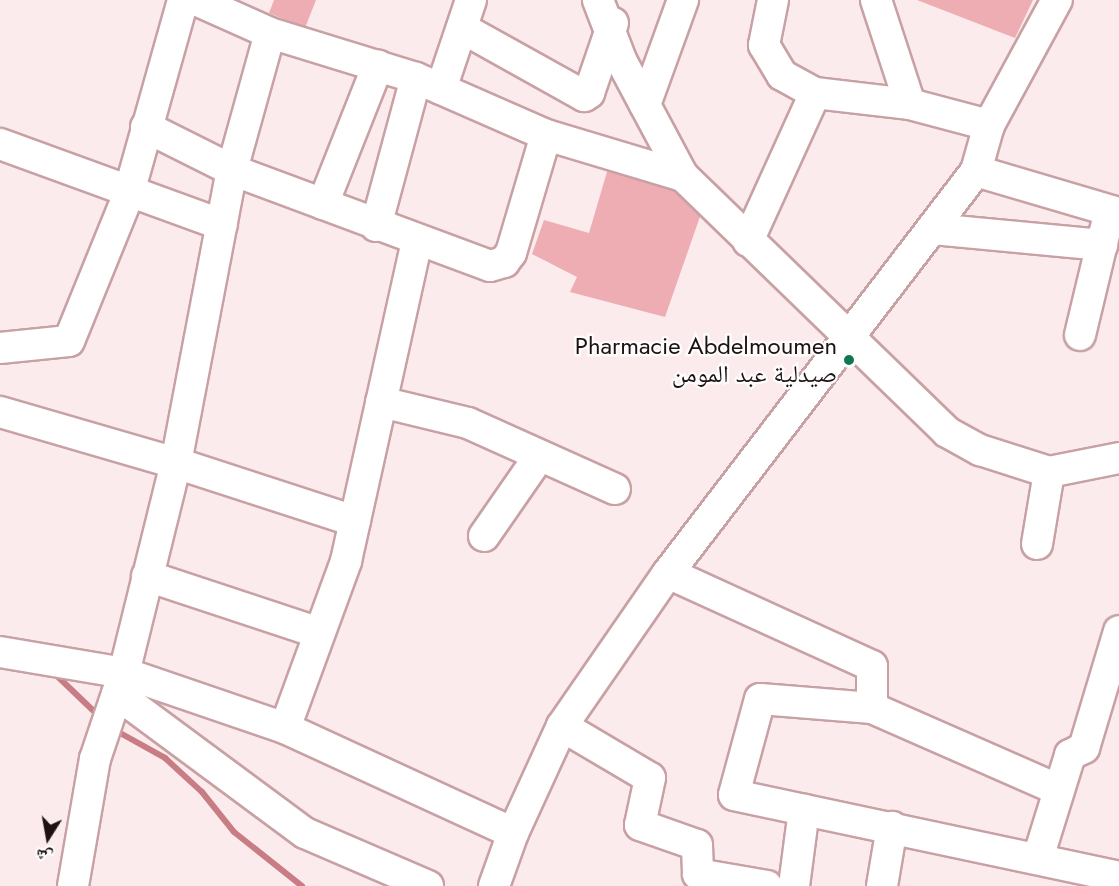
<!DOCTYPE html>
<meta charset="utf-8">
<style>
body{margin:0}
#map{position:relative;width:1119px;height:886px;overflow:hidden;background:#fcebec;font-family:Jost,"Noto Naskh Arabic",sans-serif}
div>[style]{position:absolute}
.green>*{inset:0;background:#edadb3}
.stream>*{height:6px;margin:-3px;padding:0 3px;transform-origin:3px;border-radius:3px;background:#c87c84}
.roads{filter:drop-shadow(2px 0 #c8a1a4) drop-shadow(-2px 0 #c8a1a4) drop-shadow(0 2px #c8a1a4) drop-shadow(0 -2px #c8a1a4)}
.minor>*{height:30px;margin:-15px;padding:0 15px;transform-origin:15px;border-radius:15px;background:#fff}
.dots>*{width:16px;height:16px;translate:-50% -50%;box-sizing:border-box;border:3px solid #fdfdfd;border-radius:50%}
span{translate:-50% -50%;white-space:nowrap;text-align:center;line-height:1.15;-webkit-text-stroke:4.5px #fdfdfd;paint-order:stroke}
.poi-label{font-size:24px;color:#1e1112}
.right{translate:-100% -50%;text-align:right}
.north{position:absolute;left:18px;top:808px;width:60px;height:60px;-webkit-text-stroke:4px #fdfdfd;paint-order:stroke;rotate:191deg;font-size:16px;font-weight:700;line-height:24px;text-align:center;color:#1e1112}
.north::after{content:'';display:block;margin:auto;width:21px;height:27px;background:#1e1112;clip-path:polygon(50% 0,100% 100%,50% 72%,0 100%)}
</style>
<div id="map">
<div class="green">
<div style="clip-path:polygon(274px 0,316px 0,305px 28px,269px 13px)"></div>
<div style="clip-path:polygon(917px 0,1033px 0,1015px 38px)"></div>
<div style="clip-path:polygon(609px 165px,679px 187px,703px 208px,665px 317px,570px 292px,577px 277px,532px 254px,544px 220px,589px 233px)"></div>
</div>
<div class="stream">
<div style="left:54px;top:673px;width:65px;rotate:43.8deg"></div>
<div style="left:113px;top:729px;width:60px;rotate:29.1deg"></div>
<div style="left:165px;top:758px;width:50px;rotate:42.6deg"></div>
<div style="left:202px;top:792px;width:51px;rotate:51.3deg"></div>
<div style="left:234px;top:832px;width:87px;rotate:38.5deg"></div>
</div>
<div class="roads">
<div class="minor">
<div style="left:196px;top:0;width:81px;rotate:24deg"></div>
<div style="left:270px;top:33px;width:153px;rotate:17.1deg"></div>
<div style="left:416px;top:78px;width:142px;rotate:23.7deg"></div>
<div style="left:546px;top:135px;width:143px;rotate:16.7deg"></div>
<div style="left:598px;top:0;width:64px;rotate:69deg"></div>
<div style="left:621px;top:60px;width:132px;rotate:61.9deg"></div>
<div style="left:683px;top:176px;width:368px;rotate:44.1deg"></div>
<div style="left:947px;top:432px;width:38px;rotate:29deg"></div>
<div style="left:980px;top:450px;width:72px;rotate:17.7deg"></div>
<div style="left:1049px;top:472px;width:71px;rotate:-11.3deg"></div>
<div style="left:773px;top:0;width:46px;rotate:101.3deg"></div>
<div style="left:764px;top:45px;width:35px;rotate:59deg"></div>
<div style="left:782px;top:75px;width:38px;rotate:29deg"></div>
<div style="left:876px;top:0;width:109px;rotate:71.9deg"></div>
<div style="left:462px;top:28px;width:140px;rotate:29.1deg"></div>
<div style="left:584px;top:96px;width:6px;rotate:-31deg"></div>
<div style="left:589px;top:93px;width:74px;rotate:-71.1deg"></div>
<div style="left:441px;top:89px;width:94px;rotate:-71.4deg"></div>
<div style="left:645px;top:105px;width:112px;rotate:-70.1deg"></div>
<div style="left:146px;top:127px;width:96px;rotate:26.6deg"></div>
<div style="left:232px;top:170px;width:142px;rotate:-74.5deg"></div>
<div style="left:0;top:144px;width:236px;rotate:20deg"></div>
<div style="left:976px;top:171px;width:149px;rotate:16.4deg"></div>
<div style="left:323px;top:204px;width:149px;rotate:-68.4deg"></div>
<div style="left:376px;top:226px;width:153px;rotate:-74.9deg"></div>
<div style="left:933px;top:229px;width:170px;rotate:5.4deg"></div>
<div style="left:748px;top:241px;width:162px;rotate:-65.6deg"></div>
<div style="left:815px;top:93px;width:96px;rotate:6.6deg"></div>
<div style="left:910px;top:104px;width:82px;rotate:14.9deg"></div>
<div style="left:1080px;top:335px;width:111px;rotate:-76.5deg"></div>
<div style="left:0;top:348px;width:69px;rotate:-5.8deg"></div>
<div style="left:69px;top:341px;width:157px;rotate:-67.9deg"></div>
<div style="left:128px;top:196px;width:204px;rotate:-74.3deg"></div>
<div style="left:381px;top:402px;width:89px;rotate:13.6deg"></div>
<div style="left:468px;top:423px;width:161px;rotate:24.2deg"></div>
<div style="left:0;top:412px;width:183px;rotate:16.2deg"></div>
<div style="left:176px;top:463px;width:188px;rotate:18deg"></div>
<div style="left:484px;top:536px;width:98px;rotate:-55.3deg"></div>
<div style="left:1037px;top:544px;width:73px;rotate:-80.5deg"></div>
<div style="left:668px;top:573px;width:224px;rotate:24.5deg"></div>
<div style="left:872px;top:666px;width:42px;rotate:90deg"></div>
<div style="left:147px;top:576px;width:181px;rotate:18.3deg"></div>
<div style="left:0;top:652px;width:126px;rotate:9.6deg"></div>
<div style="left:124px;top:673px;width:170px;rotate:18.9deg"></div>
<div style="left:285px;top:728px;width:251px;rotate:24.7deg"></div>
<div style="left:117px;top:694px;width:234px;rotate:36.5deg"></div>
<div style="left:305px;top:833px;width:134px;rotate:23.3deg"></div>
<div style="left:562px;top:726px;width:102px;rotate:30.6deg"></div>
<div style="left:650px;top:778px;width:48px;rotate:102deg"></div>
<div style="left:640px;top:825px;width:60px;rotate:19.3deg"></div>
<div style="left:697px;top:845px;width:29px;rotate:88deg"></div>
<div style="left:698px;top:874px;width:70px;rotate:9.9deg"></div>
<div style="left:285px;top:728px;width:178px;rotate:-69.9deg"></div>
<div style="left:346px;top:561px;width:328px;rotate:-77.5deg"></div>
<div style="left:1059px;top:790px;width:204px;rotate:-156.3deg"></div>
<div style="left:872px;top:708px;width:112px;rotate:-175.4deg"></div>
<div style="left:760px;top:699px;width:99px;rotate:105.2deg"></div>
<div style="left:734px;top:795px;width:394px;rotate:12deg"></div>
<div style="left:1038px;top:858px;width:108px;rotate:-72.7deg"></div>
<div style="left:1070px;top:755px;width:16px;rotate:-27deg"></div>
<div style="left:1084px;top:748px;width:122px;rotate:-73.3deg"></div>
<div style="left:73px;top:886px;width:129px;rotate:-80.2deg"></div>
<div style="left:95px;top:759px;width:91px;rotate:-71.4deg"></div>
<div style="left:124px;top:673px;width:216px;rotate:-76.1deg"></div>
<div style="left:176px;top:463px;width:298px;rotate:-79.2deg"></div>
<div style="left:232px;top:170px;width:275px;rotate:20.4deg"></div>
<div style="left:490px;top:266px;width:15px;rotate:-16deg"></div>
<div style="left:504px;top:262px;width:11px;rotate:-52deg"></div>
<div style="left:511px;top:253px;width:123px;rotate:-73.5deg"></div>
<div style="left:494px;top:886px;width:56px;rotate:-70.3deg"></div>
<div style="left:513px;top:833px;width:118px;rotate:-65.4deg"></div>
<div style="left:562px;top:726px;width:186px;rotate:-55.3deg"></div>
<div style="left:668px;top:573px;width:506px;rotate:-52.54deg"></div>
<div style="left:976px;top:171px;width:48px;rotate:-74.2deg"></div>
<div style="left:989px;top:125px;width:142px;rotate:-61.5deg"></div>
<div style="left:794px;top:886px;width:77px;rotate:-82.5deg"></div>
<div style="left:882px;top:886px;width:60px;rotate:-80.4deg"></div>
</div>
</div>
<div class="dots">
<div style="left:849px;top:360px;background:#107750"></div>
</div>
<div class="poi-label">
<span class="right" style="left:837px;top:360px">Pharmacie Abdelmoumen<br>صيدلية عبد المومن</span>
</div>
<div class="north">ش</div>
</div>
